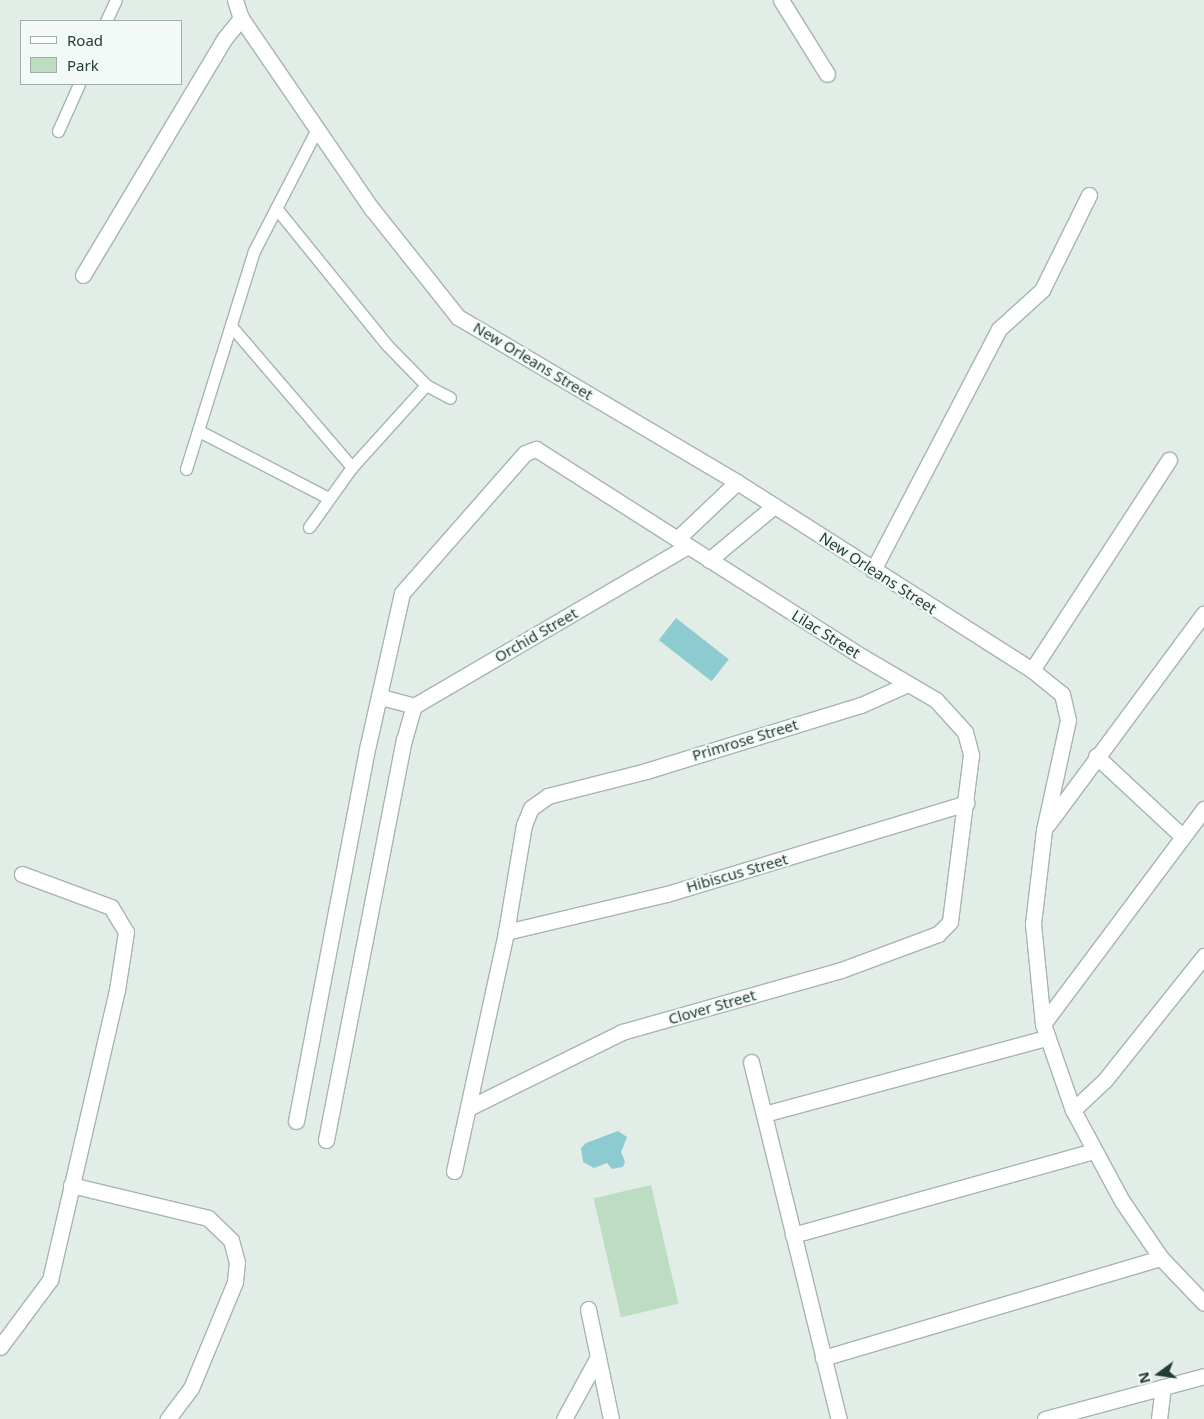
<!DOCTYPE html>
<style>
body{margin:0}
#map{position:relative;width:1204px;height:1419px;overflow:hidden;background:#e3ede7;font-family:"Noto Sans",sans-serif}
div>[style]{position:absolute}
.green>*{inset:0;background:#bcddc2;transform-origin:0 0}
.water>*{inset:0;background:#8cccd0;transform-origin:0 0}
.roads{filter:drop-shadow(1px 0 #a6b5ae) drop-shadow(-1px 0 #a6b5ae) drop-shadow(0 1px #a6b5ae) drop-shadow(0 -1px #a6b5ae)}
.service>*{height:11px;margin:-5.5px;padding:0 5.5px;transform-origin:5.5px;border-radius:5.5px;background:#fff}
.minor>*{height:15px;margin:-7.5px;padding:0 7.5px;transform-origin:7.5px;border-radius:7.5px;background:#fff}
span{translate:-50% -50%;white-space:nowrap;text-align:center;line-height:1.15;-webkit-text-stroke:4.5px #f3f9f6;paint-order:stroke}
.street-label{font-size:15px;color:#233e34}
.legend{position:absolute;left:20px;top:20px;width:162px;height:65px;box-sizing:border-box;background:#f3f9f6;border:1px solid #a0aea8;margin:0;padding:6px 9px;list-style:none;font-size:15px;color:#233e34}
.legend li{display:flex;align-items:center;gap:10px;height:25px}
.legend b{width:25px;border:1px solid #a0aea8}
.north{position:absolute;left:1134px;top:1349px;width:50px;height:50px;-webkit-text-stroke:4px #f3f9f6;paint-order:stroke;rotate:256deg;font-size:14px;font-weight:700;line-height:20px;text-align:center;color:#233e34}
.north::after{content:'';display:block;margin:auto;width:18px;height:22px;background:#233e34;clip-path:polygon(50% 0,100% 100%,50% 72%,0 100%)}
</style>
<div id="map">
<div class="green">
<div style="left:651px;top:1185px;width:122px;height:59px;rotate:77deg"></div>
</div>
<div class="water">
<div style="left:676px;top:618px;width:67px;height:28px;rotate:38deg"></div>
<div style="clip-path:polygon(618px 1131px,627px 1137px,621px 1152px,625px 1162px,623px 1167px,612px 1169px,607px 1163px,594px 1168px,583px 1162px,581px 1148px,586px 1143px)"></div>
</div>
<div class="roads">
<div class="service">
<div style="left:106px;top:21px;width:23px;rotate:-65deg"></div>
<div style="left:58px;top:131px;width:51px;rotate:-65.9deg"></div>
<div style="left:276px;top:208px;width:176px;rotate:51deg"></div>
<div style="left:387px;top:345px;width:56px;rotate:45.7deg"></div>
<div style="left:426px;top:385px;width:27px;rotate:28deg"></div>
<div style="left:231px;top:326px;width:186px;rotate:49.4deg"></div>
<div style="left:199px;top:431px;width:145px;rotate:27.4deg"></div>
<div style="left:186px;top:469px;width:228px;rotate:-72.7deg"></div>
<div style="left:254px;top:251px;width:137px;rotate:-62.7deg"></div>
<div style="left:309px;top:527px;width:74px;rotate:-54.4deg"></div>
<div style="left:352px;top:467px;width:110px;rotate:-47.9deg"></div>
</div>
<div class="minor">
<div style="left:235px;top:0;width:19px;rotate:72deg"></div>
<div style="left:241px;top:18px;width:232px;rotate:55.6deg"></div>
<div style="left:372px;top:209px;width:138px;rotate:51.5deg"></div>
<div style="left:458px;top:317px;width:324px;rotate:30.6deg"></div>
<div style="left:737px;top:482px;width:350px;rotate:32.5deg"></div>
<div style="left:1032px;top:670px;width:38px;rotate:39deg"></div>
<div style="left:1062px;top:694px;width:27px;rotate:77deg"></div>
<div style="left:1068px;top:720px;width:113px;rotate:102.3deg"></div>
<div style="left:1044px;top:830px;width:95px;rotate:96.7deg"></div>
<div style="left:1033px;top:924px;width:100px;rotate:84.3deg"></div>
<div style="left:1043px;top:1024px;width:91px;rotate:70.8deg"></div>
<div style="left:1073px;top:1110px;width:103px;rotate:61.7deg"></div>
<div style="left:1122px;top:1201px;width:69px;rotate:55.6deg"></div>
<div style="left:1161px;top:1258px;width:62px;rotate:46.3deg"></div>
<div style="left:781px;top:0;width:87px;rotate:58.1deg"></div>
<div style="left:83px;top:275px;width:276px;rotate:-59.1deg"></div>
<div style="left:225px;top:38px;width:26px;rotate:-51deg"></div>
<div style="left:678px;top:538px;width:81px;rotate:-43.5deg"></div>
<div style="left:709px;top:560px;width:85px;rotate:-39.7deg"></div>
<div style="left:873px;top:570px;width:272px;rotate:-62.4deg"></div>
<div style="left:999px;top:329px;width:58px;rotate:-42.2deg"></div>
<div style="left:1042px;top:290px;width:106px;rotate:-63.7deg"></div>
<div style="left:1032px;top:670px;width:251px;rotate:-56.9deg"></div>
<div style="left:381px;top:697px;width:34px;rotate:15deg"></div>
<div style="left:414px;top:706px;width:317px;rotate:-30.3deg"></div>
<div style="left:1096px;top:756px;width:117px;rotate:42.9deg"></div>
<div style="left:1048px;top:824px;width:262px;rotate:-53.5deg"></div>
<div style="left:506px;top:932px;width:165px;rotate:-13.3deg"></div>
<div style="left:667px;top:894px;width:313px;rotate:-16.9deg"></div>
<div style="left:1043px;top:1024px;width:269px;rotate:-53.2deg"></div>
<div style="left:751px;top:1062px;width:368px;rotate:76.2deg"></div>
<div style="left:1073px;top:1110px;width:44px;rotate:-43.2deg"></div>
<div style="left:1105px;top:1080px;width:159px;rotate:-51.4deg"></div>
<div style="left:764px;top:1114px;width:292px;rotate:-15.1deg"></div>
<div style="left:296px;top:1121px;width:383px;rotate:-79.2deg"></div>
<div style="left:368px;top:745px;width:156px;rotate:-77.4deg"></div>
<div style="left:402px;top:593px;width:186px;rotate:-48.7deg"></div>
<div style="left:525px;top:453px;width:12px;rotate:-20deg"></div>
<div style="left:536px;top:449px;width:385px;rotate:32.5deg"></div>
<div style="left:861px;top:656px;width:87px;rotate:30.4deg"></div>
<div style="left:936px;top:700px;width:43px;rotate:47.8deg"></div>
<div style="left:965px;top:732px;width:24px;rotate:75deg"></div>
<div style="left:971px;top:755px;width:168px;rotate:97.2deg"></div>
<div style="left:950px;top:922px;width:17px;rotate:135deg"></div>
<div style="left:938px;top:934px;width:103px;rotate:159.6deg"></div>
<div style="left:841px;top:970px;width:228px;rotate:164.2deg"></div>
<div style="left:622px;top:1032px;width:169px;rotate:153.7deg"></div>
<div style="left:326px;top:1140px;width:408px;rotate:-79deg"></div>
<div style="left:404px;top:740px;width:35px;rotate:-74deg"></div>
<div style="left:454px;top:1171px;width:245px;rotate:-77.7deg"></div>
<div style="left:506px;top:932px;width:109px;rotate:-80.5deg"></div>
<div style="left:524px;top:825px;width:18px;rotate:-68deg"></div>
<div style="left:531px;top:808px;width:21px;rotate:-35deg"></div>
<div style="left:548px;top:796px;width:101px;rotate:-14.3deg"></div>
<div style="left:646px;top:771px;width:225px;rotate:-17.1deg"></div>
<div style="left:861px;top:705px;width:51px;rotate:-24.1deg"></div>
<div style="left:71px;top:1185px;width:141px;rotate:13.5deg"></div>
<div style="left:208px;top:1218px;width:32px;rotate:44deg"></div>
<div style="left:231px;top:1240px;width:23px;rotate:75deg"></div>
<div style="left:237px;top:1262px;width:20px;rotate:96deg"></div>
<div style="left:235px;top:1282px;width:115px;rotate:112.5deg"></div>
<div style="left:191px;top:1388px;width:39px;rotate:127deg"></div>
<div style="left:793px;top:1235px;width:312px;rotate:-15.6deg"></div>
<div style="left:588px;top:1309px;width:112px;rotate:78.2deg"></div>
<div style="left:0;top:1347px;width:84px;rotate:-53.3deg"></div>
<div style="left:50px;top:1280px;width:298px;rotate:-77deg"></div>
<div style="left:117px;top:990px;width:59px;rotate:-81.2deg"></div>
<div style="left:126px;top:932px;width:29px;rotate:-121deg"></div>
<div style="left:111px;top:907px;width:95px;rotate:-159.7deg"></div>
<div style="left:823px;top:1358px;width:352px;rotate:-16.5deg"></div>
<div style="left:564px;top:1419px;width:71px;rotate:-61.3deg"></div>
<div style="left:1045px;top:1419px;width:165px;rotate:-15.1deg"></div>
<div style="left:1159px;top:1419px;width:32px;rotate:-83deg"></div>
</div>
</div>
<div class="street-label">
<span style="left:533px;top:361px;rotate:31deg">New Orleans Street</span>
<span style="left:878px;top:573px;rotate:33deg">New Orleans Street</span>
<span style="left:826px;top:634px;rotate:32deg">Lilac Street</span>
<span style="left:536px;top:635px;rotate:-30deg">Orchid Street</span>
<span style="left:745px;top:740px;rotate:-17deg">Primrose Street</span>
<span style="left:737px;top:873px;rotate:-16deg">Hibiscus Street</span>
<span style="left:712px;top:1007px;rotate:-16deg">Clover Street</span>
</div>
<ul class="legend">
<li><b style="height:6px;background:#fff"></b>Road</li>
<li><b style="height:14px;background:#bcddc2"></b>Park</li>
</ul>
<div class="north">N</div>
</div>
